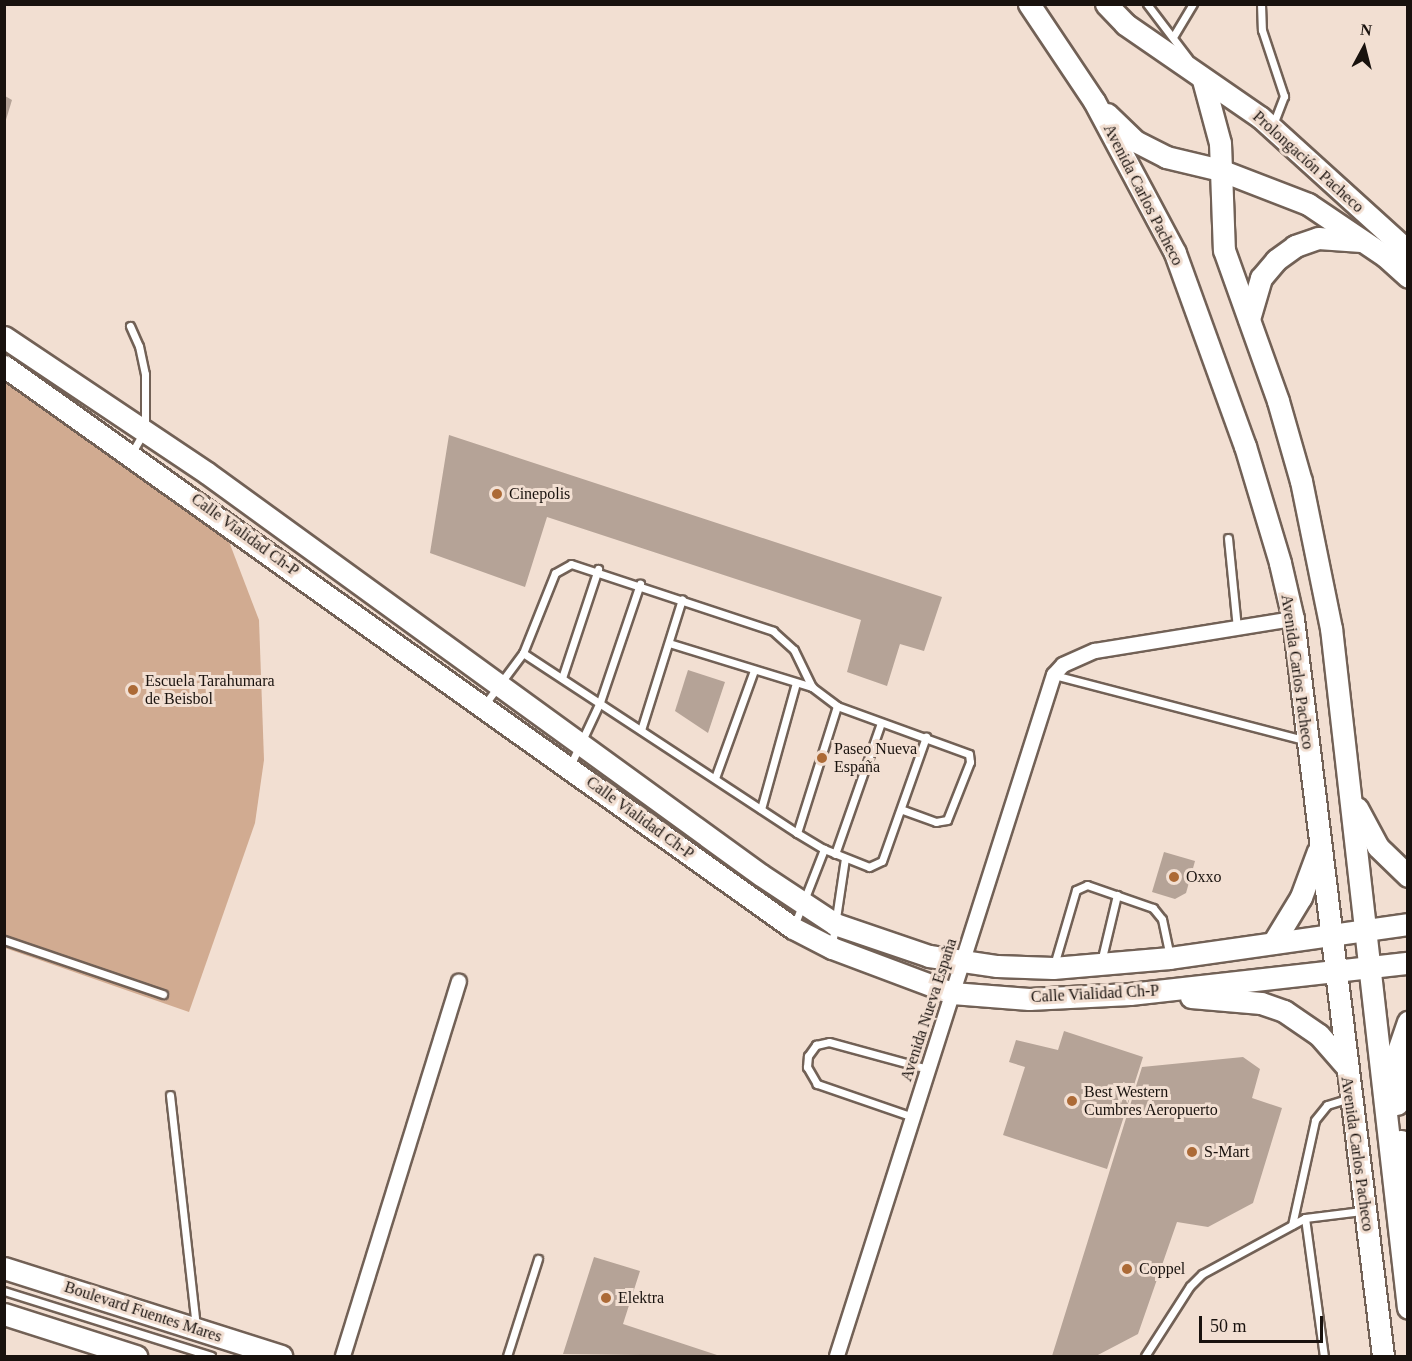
<!DOCTYPE html>
<meta charset="utf-8">
<style>
body{margin:0}
#map{position:relative;width:1412px;height:1361px;overflow:hidden;background:#f2dfd2;font-family:Georgia,serif}
div>[style]{position:absolute}
.green>*{inset:0;background:#d1ab91}
.building>*{inset:0;background:#b5a397}
.roads{filter:drop-shadow(2px 0 #726156) drop-shadow(-2px 0 #726156) drop-shadow(0 2px #726156) drop-shadow(0 -2px #726156)}
.lane>*{height:7px;margin:-3.5px;padding:0 3.5px;transform-origin:3.5px;border-radius:3.5px;background:#fff}
.street>*{height:14px;margin:-7px;padding:0 7px;transform-origin:7px;border-radius:7px;background:#fff}
.primary>*{height:21px;margin:-10.5px;padding:0 10.5px;transform-origin:10.5px;border-radius:10.5px;background:#fff}
.dots>*{width:16px;height:16px;translate:-50% -50%;box-sizing:border-box;border:3px solid #f2dfd2;border-radius:50%}
span{translate:-50% -50%;white-space:nowrap;text-align:center;line-height:1.15;-webkit-text-stroke:6px #f2dfd2;paint-order:stroke}
.street-label{font-size:16px;color:#19120e}
.poi-label{font-size:16px;color:#19120e}
.left{translate:0 -50%;text-align:left}
.frame{position:absolute;inset:0;border:6px solid #19120e;pointer-events:none}
.north{position:absolute;left:1334px;top:18px;width:60px;height:60px;-webkit-text-stroke:4px #f2dfd2;paint-order:stroke;rotate:7deg;font-size:16px;font-weight:700;line-height:24px;text-align:center;color:#19120e}
.north::after{content:'';display:block;margin:auto;width:21px;height:27px;background:#19120e;clip-path:polygon(50% 0,100% 100%,50% 72%,0 100%)}
.scale{position:absolute;left:1199px;top:1316px;width:124px;height:27px;box-sizing:border-box;border:3px solid #19120e;border-top:0;padding-left:8px;font-size:18px;line-height:21px;white-space:nowrap;color:#19120e;-webkit-text-stroke:4px #f2dfd2;paint-order:stroke}
</style>
<div id="map">
<div class="green">
<div style="clip-path:polygon(5px 370px,220px 518px,259px 620px,264px 760px,255px 823px,189px 1012px,5px 948px)"></div>
</div>
<div class="building">
<div style="clip-path:polygon(5px 96px,12px 100px,5px 123px)"></div>
<div style="clip-path:polygon(449px 435px,942px 597px,924px 651px,900px 644px,887px 686px,847px 672px,861px 620px,547px 517px,525px 587px,430px 553px)"></div>
<div style="clip-path:polygon(688px 670px,725px 682px,708px 733px,675px 711px)"></div>
<div style="clip-path:polygon(1164px 852px,1195px 861px,1186px 893px,1175px 899px,1152px 892px)"></div>
<div style="clip-path:polygon(1064px 1031px,1143px 1057px,1107px 1169px,1003px 1135px,1025px 1067px,1009px 1062px,1016px 1040px,1058px 1050px)"></div>
<div style="clip-path:polygon(1243px 1057px,1260px 1069px,1252px 1098px,1282px 1108px,1253px 1203px,1208px 1227px,1177px 1222px,1138px 1334px,1096px 1356px,1052px 1356px,1142px 1067px)"></div>
<div style="clip-path:polygon(594px 1257px,640px 1271px,623px 1324px,720px 1356px,563px 1354px)"></div>
</div>
<div class="roads">
<div class="lane">
<div style="left:1147px;top:4px;width:68px;rotate:52.8deg"></div>
<div style="left:1261px;top:4px;width:26px;rotate:88deg"></div>
<div style="left:1262px;top:30px;width:70px;rotate:71.6deg"></div>
<div style="left:1284px;top:96px;width:30px;rotate:111deg"></div>
<div style="left:1173px;top:37px;width:39px;rotate:-59deg"></div>
<div style="left:130px;top:326px;width:22px;rotate:66deg"></div>
<div style="left:139px;top:346px;width:29px;rotate:78deg"></div>
<div style="left:145px;top:374px;width:56px;rotate:90deg"></div>
<div style="left:145px;top:430px;width:28px;rotate:120deg"></div>
<div style="left:1228px;top:538px;width:90px;rotate:84.3deg"></div>
<div style="left:669px;top:643px;width:150px;rotate:17.1deg"></div>
<div style="left:523px;top:653px;width:86px;rotate:-68.2deg"></div>
<div style="left:555px;top:573px;width:18px;rotate:-29deg"></div>
<div style="left:571px;top:564px;width:213px;rotate:18.3deg"></div>
<div style="left:773px;top:631px;width:28px;rotate:42deg"></div>
<div style="left:794px;top:650px;width:41px;rotate:64.1deg"></div>
<div style="left:812px;top:687px;width:31px;rotate:37deg"></div>
<div style="left:837px;top:706px;width:140px;rotate:20deg"></div>
<div style="left:969px;top:754px;width:8px;rotate:83deg"></div>
<div style="left:970px;top:762px;width:62px;rotate:111.6deg"></div>
<div style="left:947px;top:820px;width:11px;rotate:170deg"></div>
<div style="left:936px;top:822px;width:37px;rotate:-160deg"></div>
<div style="left:1054px;top:675px;width:258px;rotate:14.6deg"></div>
<div style="left:562px;top:678px;width:115px;rotate:-71.7deg"></div>
<div style="left:485px;top:704px;width:64px;rotate:-53.3deg"></div>
<div style="left:523px;top:653px;width:328px;rotate:33.3deg"></div>
<div style="left:797px;top:833px;width:31px;rotate:31deg"></div>
<div style="left:824px;top:849px;width:48px;rotate:21.8deg"></div>
<div style="left:869px;top:867px;width:14px;rotate:-25deg"></div>
<div style="left:882px;top:861px;width:132px;rotate:-70.5deg"></div>
<div style="left:641px;top:730px;width:137px;rotate:-72.6deg"></div>
<div style="left:570px;top:766px;width:71px;rotate:-64.9deg"></div>
<div style="left:600px;top:702px;width:125px;rotate:-71.3deg"></div>
<div style="left:715px;top:778px;width:115px;rotate:-70.1deg"></div>
<div style="left:761px;top:809px;width:131px;rotate:-74.5deg"></div>
<div style="left:797px;top:833px;width:133px;rotate:-72.5deg"></div>
<div style="left:835px;top:854px;width:139px;rotate:-70.7deg"></div>
<div style="left:794px;top:926px;width:83px;rotate:-68.7deg"></div>
<div style="left:4px;top:940px;width:168px;rotate:18.8deg"></div>
<div style="left:832px;top:945px;width:88px;rotate:-81.5deg"></div>
<div style="left:1101px;top:962px;width:69px;rotate:-76.6deg"></div>
<div style="left:1054px;top:965px;width:78px;rotate:-73.7deg"></div>
<div style="left:1076px;top:890px;width:12px;rotate:-24deg"></div>
<div style="left:1087px;top:885px;width:70px;rotate:19.2deg"></div>
<div style="left:1153px;top:908px;width:14px;rotate:51deg"></div>
<div style="left:1162px;top:919px;width:38px;rotate:78deg"></div>
<div style="left:170px;top:1095px;width:231px;rotate:83.6deg"></div>
<div style="left:913px;top:1117px;width:102px;rotate:-161deg"></div>
<div style="left:817px;top:1084px;width:20px;rotate:-120deg"></div>
<div style="left:807px;top:1067px;width:11px;rotate:-85deg"></div>
<div style="left:808px;top:1056px;width:14px;rotate:-54deg"></div>
<div style="left:816px;top:1045px;width:13px;rotate:-13deg"></div>
<div style="left:829px;top:1042px;width:103px;rotate:15.3deg"></div>
<div style="left:1305px;top:1218px;width:139px;rotate:82.2deg"></div>
<div style="left:1292px;top:1225px;width:107px;rotate:-77.6deg"></div>
<div style="left:1315px;top:1120px;width:19px;rotate:-51deg"></div>
<div style="left:1327px;top:1105px;width:24px;rotate:-17deg"></div>
<div style="left:4px;top:1291px;width:217px;rotate:17.4deg"></div>
<div style="left:507px;top:1356px;width:102px;rotate:-72.3deg"></div>
<div style="left:1145px;top:1356px;width:83px;rotate:-57.3deg"></div>
<div style="left:1190px;top:1286px;width:17px;rotate:-45deg"></div>
<div style="left:1202px;top:1274px;width:117px;rotate:-28.5deg"></div>
<div style="left:1305px;top:1218px;width:57px;rotate:-7deg"></div>
</div>
<div class="street">
<div style="left:343px;top:1356px;width:392px;rotate:-72.8deg"></div>
<div style="left:837px;top:1356px;width:715px;rotate:-72.33deg"></div>
<div style="left:1054px;top:675px;width:13px;rotate:-48deg"></div>
<div style="left:1063px;top:665px;width:35px;rotate:-24deg"></div>
<div style="left:1095px;top:651px;width:201px;rotate:-9.2deg"></div>
</div>
<div class="primary">
<div style="left:1029px;top:4px;width:117px;rotate:56.2deg"></div>
<div style="left:1094px;top:101px;width:172px;rotate:61.9deg"></div>
<div style="left:1175px;top:253px;width:205px;rotate:70.1deg"></div>
<div style="left:1245px;top:446px;width:122px;rotate:73.3deg"></div>
<div style="left:1280px;top:563px;width:57px;rotate:76.9deg"></div>
<div style="left:1293px;top:619px;width:742px;rotate:83.04deg"></div>
<div style="left:1106px;top:4px;width:28px;rotate:46deg"></div>
<div style="left:1125px;top:24px;width:164px;rotate:34.6deg"></div>
<div style="left:1260px;top:117px;width:200px;rotate:42.2deg"></div>
<div style="left:1203px;top:80px;width:65px;rotate:74.9deg"></div>
<div style="left:1220px;top:143px;width:107px;rotate:87.9deg"></div>
<div style="left:1224px;top:250px;width:160px;rotate:70.3deg"></div>
<div style="left:1278px;top:401px;width:83px;rotate:74deg"></div>
<div style="left:1301px;top:481px;width:150px;rotate:78.5deg"></div>
<div style="left:1331px;top:628px;width:684px;rotate:83.54deg"></div>
<div style="left:1107px;top:114px;width:39px;rotate:44deg"></div>
<div style="left:1135px;top:141px;width:35px;rotate:27deg"></div>
<div style="left:1166px;top:157px;width:56px;rotate:13.5deg"></div>
<div style="left:1220px;top:170px;width:94px;rotate:21.1deg"></div>
<div style="left:1308px;top:204px;width:93px;rotate:34deg"></div>
<div style="left:1385px;top:256px;width:31px;rotate:42deg"></div>
<div style="left:1249px;top:319px;width:43px;rotate:-73.7deg"></div>
<div style="left:1261px;top:278px;width:23px;rotate:-50deg"></div>
<div style="left:1276px;top:260px;width:24px;rotate:-36deg"></div>
<div style="left:1295px;top:246px;width:24px;rotate:-19deg"></div>
<div style="left:1318px;top:238px;width:43px;rotate:4deg"></div>
<div style="left:4px;top:337px;width:244px;rotate:33.8deg"></div>
<div style="left:207px;top:473px;width:684px;rotate:35.97deg"></div>
<div style="left:761px;top:875px;width:89px;rotate:33.5deg"></div>
<div style="left:835px;top:924px;width:99px;rotate:18.8deg"></div>
<div style="left:929px;top:956px;width:69px;rotate:8.4deg"></div>
<div style="left:997px;top:966px;width:56px;rotate:2deg"></div>
<div style="left:1053px;top:968px;width:117px;rotate:-4.9deg"></div>
<div style="left:1170px;top:958px;width:240px;rotate:-8.1deg"></div>
<div style="left:4px;top:366px;width:969px;rotate:35.46deg"></div>
<div style="left:793px;top:928px;width:44px;rotate:27.1deg"></div>
<div style="left:832px;top:948px;width:128px;rotate:20.6deg"></div>
<div style="left:952px;top:993px;width:77px;rotate:4.5deg"></div>
<div style="left:1029px;top:999px;width:101px;rotate:-2.8deg"></div>
<div style="left:1130px;top:994px;width:280px;rotate:-6.4deg"></div>
<div style="left:1357px;top:808px;width:44px;rotate:61.7deg"></div>
<div style="left:1378px;top:847px;width:42px;rotate:44deg"></div>
<div style="left:1273px;top:943px;width:54px;rotate:-58.7deg"></div>
<div style="left:1301px;top:897px;width:49px;rotate:-69.7deg"></div>
<div style="left:1191px;top:997px;width:70px;rotate:4.9deg"></div>
<div style="left:1261px;top:1003px;width:24px;rotate:19deg"></div>
<div style="left:1284px;top:1011px;width:42px;rotate:34.4deg"></div>
<div style="left:1319px;top:1035px;width:40px;rotate:49deg"></div>
<div style="left:1397px;top:1104px;width:53px;rotate:-88.9deg"></div>
<div style="left:1398px;top:1051px;width:31px;rotate:-71deg"></div>
<div style="left:1401px;top:1141px;width:50px;rotate:82deg"></div>
<div style="left:4px;top:1268px;width:291px;rotate:17.6deg"></div>
<div style="left:4px;top:1314px;width:139px;rotate:17.7deg"></div>
</div>
</div>
<div class="dots">
<div style="left:497px;top:494px;background:#ac6a36"></div>
<div style="left:133px;top:690px;background:#ac6a36"></div>
<div style="left:822px;top:758px;background:#ac6a36"></div>
<div style="left:1174px;top:877px;background:#ac6a36"></div>
<div style="left:1072px;top:1101px;background:#ac6a36"></div>
<div style="left:1192px;top:1152px;background:#ac6a36"></div>
<div style="left:1127px;top:1269px;background:#ac6a36"></div>
<div style="left:606px;top:1298px;background:#ac6a36"></div>
</div>
<div class="street-label">
<span style="left:1308px;top:162px;rotate:42deg">Prolongación Pacheco</span>
<span style="left:1143px;top:195px;rotate:63deg">Avenida Carlos Pacheco</span>
<span style="left:245px;top:535px;rotate:36deg">Calle Vialidad Ch-P</span>
<span style="left:1297px;top:672px;rotate:82deg">Avenida Carlos Pacheco</span>
<span style="left:640px;top:818px;rotate:36deg">Calle Vialidad Ch-P</span>
<span style="left:1095px;top:994px;rotate:-3deg">Calle Vialidad Ch-P</span>
<span style="left:929px;top:1010px;rotate:-72deg">Avenida Nueva España</span>
<span style="left:1357px;top:1154px;rotate:82deg">Avenida Carlos Pacheco</span>
<span style="left:143px;top:1312px;rotate:18deg">Boulevard Fuentes Mares</span>
</div>
<div class="poi-label">
<span class="left" style="left:509px;top:494px">Cinepolis</span>
<span class="left" style="left:145px;top:690px">Escuela Tarahumara<br>de Beisbol</span>
<span class="left" style="left:834px;top:758px">Paseo Nueva<br>España</span>
<span class="left" style="left:1186px;top:877px">Oxxo</span>
<span class="left" style="left:1084px;top:1101px">Best Western<br>Cumbres Aeropuerto</span>
<span class="left" style="left:1204px;top:1152px">S-Mart</span>
<span class="left" style="left:1139px;top:1269px">Coppel</span>
<span class="left" style="left:618px;top:1298px">Elektra</span>
</div>
<div class="frame"></div>
<div class="north">N</div>
<div class="scale">50 m</div>
</div>
